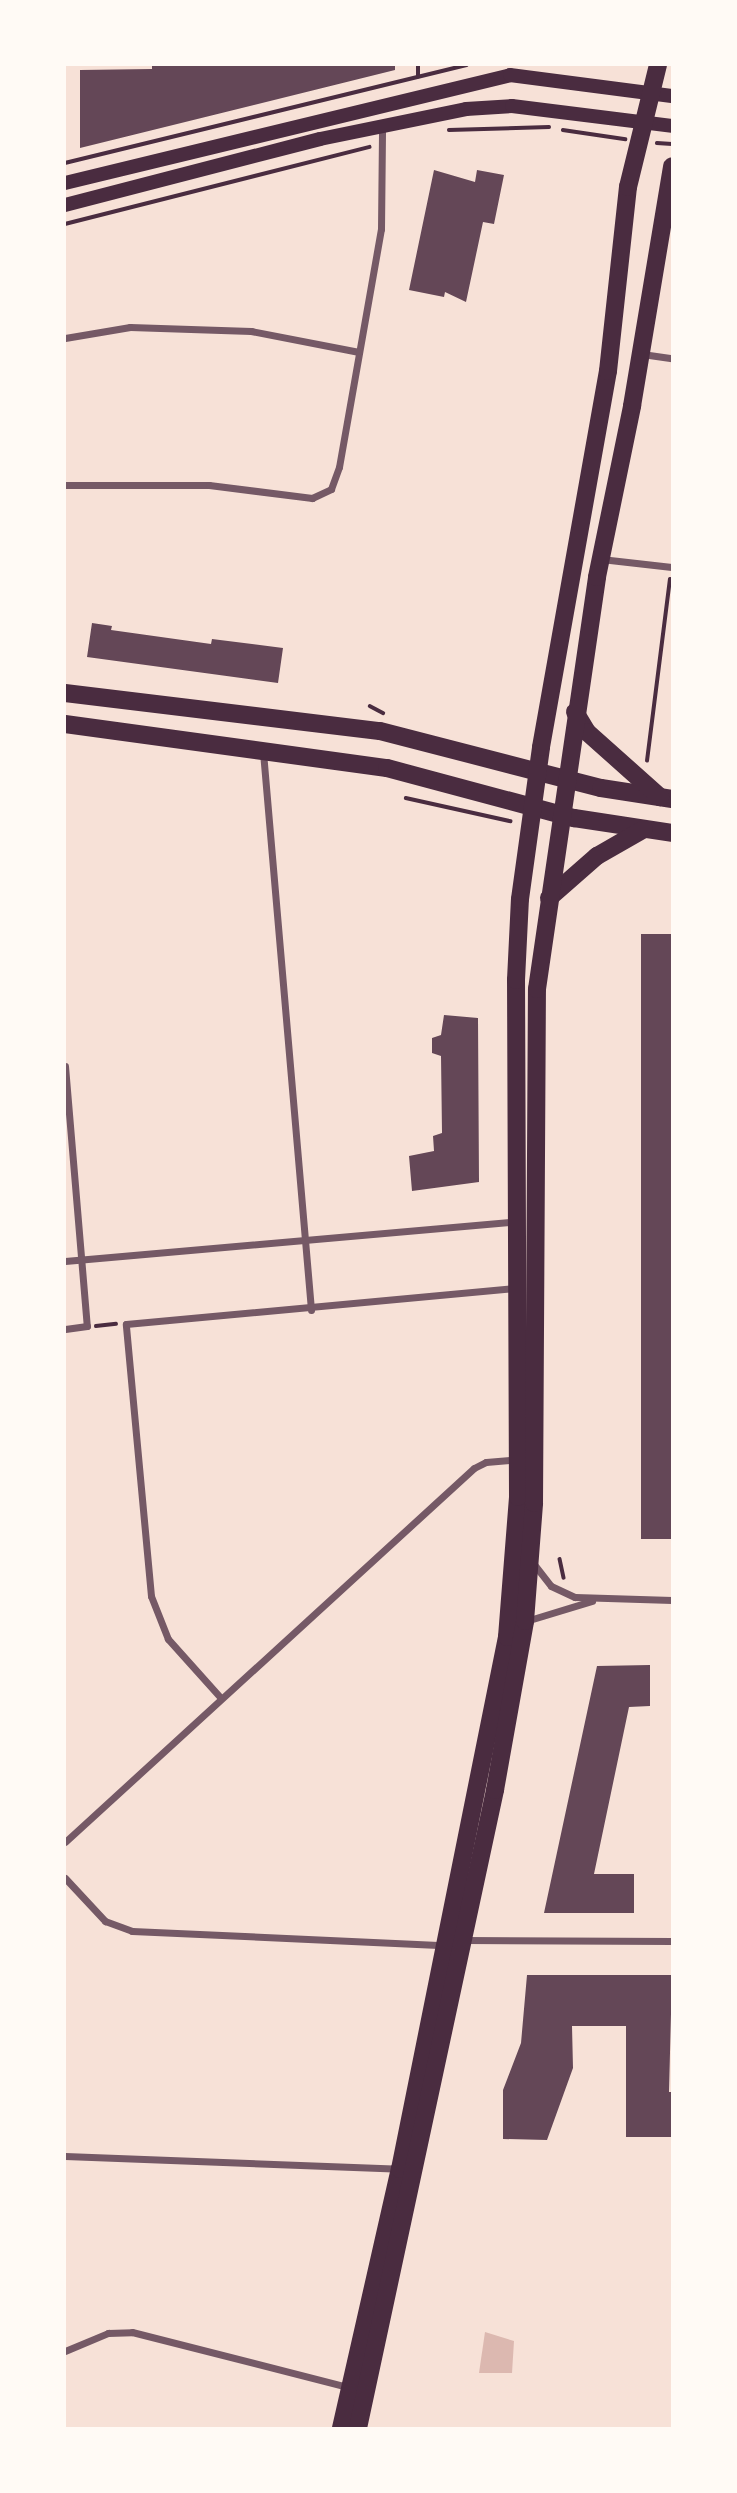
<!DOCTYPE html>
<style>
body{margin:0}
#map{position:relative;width:737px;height:2493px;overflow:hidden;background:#f7e1d7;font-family:"Noto Sans",sans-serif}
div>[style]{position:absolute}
.water>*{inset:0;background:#dcb8b0}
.building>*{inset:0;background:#644757;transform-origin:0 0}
.path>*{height:3.5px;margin:-1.75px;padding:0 1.75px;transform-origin:1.75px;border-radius:1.75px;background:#4a2c40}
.minor>*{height:7px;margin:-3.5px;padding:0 3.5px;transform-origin:3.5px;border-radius:3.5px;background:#755966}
.secondary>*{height:14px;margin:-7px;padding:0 7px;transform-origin:7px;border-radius:7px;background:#4a2c40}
.primary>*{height:18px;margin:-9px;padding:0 9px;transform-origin:9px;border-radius:9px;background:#4a2c40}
span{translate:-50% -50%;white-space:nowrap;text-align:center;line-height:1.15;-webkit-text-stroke:6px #fffaf5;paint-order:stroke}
.frame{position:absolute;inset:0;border:66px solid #fffaf5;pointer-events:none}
</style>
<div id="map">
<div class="water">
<div style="clip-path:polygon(485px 2332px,514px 2341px,512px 2373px,479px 2373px)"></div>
</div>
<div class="building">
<div style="clip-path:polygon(152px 65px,395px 65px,395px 70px,80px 148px,80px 70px,152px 69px)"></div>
<div style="clip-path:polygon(434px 170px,475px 182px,477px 170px,504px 175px,494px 224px,483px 222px,466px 302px,445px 292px,444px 297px,409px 290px)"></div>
<div style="clip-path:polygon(92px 623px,112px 626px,111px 630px,211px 644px,212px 639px,283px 648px,278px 683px,87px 657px)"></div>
<div style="left:672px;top:934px;width:605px;height:31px;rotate:90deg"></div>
<div style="clip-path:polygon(444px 1015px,478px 1018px,479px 1182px,412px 1191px,409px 1156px,434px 1151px,433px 1136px,442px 1133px,441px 1056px,432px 1053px,432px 1038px,441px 1035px)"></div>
<div style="clip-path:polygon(650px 1665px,650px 1706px,629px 1707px,594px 1874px,634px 1874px,634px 1913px,544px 1913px,597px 1666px)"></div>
<div style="clip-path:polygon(527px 1975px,672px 1975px,669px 2092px,672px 2092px,672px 2137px,626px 2137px,626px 2026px,572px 2026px,573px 2068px,547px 2140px,503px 2139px,503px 2090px,521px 2043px)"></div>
</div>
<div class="path">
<div style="left:418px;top:77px;width:12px;rotate:-90deg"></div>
<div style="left:449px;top:130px;width:100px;rotate:-1.7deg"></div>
<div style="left:563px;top:130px;width:63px;rotate:8.3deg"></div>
<div style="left:657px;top:143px;width:15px;rotate:4deg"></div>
<div style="left:65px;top:163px;width:413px;rotate:-13.7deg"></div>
<div style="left:65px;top:224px;width:314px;rotate:-14.2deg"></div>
<div style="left:370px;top:706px;width:15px;rotate:28deg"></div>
<div style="left:647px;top:761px;width:183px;rotate:-82.8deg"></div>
<div style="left:406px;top:798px;width:107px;rotate:12.5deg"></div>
<div style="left:96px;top:1326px;width:20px;rotate:-6deg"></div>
<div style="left:560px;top:1559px;width:19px;rotate:78deg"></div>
</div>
<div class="minor">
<div style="left:65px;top:338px;width:66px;rotate:-9.6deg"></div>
<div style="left:130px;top:327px;width:121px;rotate:1.9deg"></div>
<div style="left:251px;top:331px;width:110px;rotate:11deg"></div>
<div style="left:642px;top:354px;width:30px;rotate:8deg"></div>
<div style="left:65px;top:485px;width:144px"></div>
<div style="left:209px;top:485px;width:104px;rotate:7.2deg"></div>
<div style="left:312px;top:498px;width:21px;rotate:-25deg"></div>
<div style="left:331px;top:489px;width:23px;rotate:-70deg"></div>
<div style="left:339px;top:467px;width:242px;rotate:-80deg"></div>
<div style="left:381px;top:229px;width:102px;rotate:-89.4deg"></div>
<div style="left:601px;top:559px;width:71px;rotate:6.4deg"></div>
<div style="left:263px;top:752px;width:560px;rotate:85.08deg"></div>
<div style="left:65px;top:1066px;width:261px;rotate:85.2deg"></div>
<div style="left:87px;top:1326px;width:22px;rotate:172deg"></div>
<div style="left:65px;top:1261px;width:455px;rotate:-5deg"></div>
<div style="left:533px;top:1563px;width:29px;rotate:52deg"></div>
<div style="left:551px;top:1586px;width:26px;rotate:25deg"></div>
<div style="left:575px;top:1597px;width:97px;rotate:1.8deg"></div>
<div style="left:526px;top:1621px;width:69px;rotate:-16.9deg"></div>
<div style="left:220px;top:1697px;width:78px;rotate:-131.9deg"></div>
<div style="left:168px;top:1639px;width:46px;rotate:-111.6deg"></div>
<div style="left:151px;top:1596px;width:273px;rotate:-95.3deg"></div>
<div style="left:126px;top:1324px;width:392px;rotate:-5.3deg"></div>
<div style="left:65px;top:1842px;width:554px;rotate:-42.44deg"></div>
<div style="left:474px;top:1468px;width:13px;rotate:-27deg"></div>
<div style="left:486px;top:1462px;width:32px;rotate:-5deg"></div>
<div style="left:65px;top:1878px;width:59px;rotate:47.1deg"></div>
<div style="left:105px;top:1921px;width:29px;rotate:20deg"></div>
<div style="left:132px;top:1931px;width:312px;rotate:2.6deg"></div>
<div style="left:465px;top:1940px;width:207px;rotate:0.3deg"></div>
<div style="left:65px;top:2156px;width:335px;rotate:2.2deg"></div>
<div style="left:65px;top:2351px;width:47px;rotate:-22.7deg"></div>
<div style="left:108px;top:2333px;width:24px;rotate:-2deg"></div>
<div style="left:132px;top:2332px;width:223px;rotate:14.3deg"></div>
</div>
<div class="secondary">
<div style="left:65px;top:183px;width:458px;rotate:-13.6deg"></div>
<div style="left:510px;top:75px;width:163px;rotate:7.4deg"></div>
<div style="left:65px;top:205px;width:263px;rotate:-14.5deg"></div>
<div style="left:320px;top:139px;width:149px;rotate:-11.6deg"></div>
<div style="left:466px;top:109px;width:46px;rotate:-3.7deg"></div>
<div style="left:512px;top:106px;width:161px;rotate:7.1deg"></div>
</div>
<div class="primary">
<div style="left:65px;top:693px;width:317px;rotate:6.9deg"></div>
<div style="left:380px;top:731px;width:228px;rotate:14.5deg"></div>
<div style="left:601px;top:788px;width:72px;rotate:8.8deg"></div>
<div style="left:575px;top:712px;width:23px;rotate:59deg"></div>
<div style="left:587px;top:732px;width:98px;rotate:41.7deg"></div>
<div style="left:65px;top:724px;width:325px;rotate:7.8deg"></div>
<div style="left:387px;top:768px;width:194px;rotate:15deg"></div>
<div style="left:574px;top:818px;width:99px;rotate:8.7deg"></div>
<div style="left:549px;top:898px;width:64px;rotate:-41.2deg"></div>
<div style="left:597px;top:856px;width:54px;rotate:-29.9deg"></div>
<div style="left:341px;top:2428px;width:266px;rotate:-77.2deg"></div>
<div style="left:400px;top:2169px;width:543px;rotate:-78.63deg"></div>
<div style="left:507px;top:1637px;width:140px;rotate:-85.5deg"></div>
<div style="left:518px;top:1497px;width:517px;rotate:-90.22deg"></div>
<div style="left:516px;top:980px;width:81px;rotate:-87.2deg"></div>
<div style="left:520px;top:899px;width:153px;rotate:-82.1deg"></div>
<div style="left:541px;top:747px;width:382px;rotate:-79.9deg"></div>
<div style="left:608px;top:371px;width:185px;rotate:-83.8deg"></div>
<div style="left:628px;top:187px;width:126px;rotate:-76.2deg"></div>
<div style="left:358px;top:2428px;width:653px;rotate:-77.88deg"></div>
<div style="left:495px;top:1790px;width:172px;rotate:-79.9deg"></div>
<div style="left:525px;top:1621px;width:118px;rotate:-85.6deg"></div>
<div style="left:534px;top:1503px;width:514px;rotate:-89.67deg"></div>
<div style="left:537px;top:989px;width:416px;rotate:-81.7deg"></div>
<div style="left:597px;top:577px;width:175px;rotate:-78.4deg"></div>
<div style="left:632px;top:406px;width:243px;rotate:-80.5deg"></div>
</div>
<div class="frame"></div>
</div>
